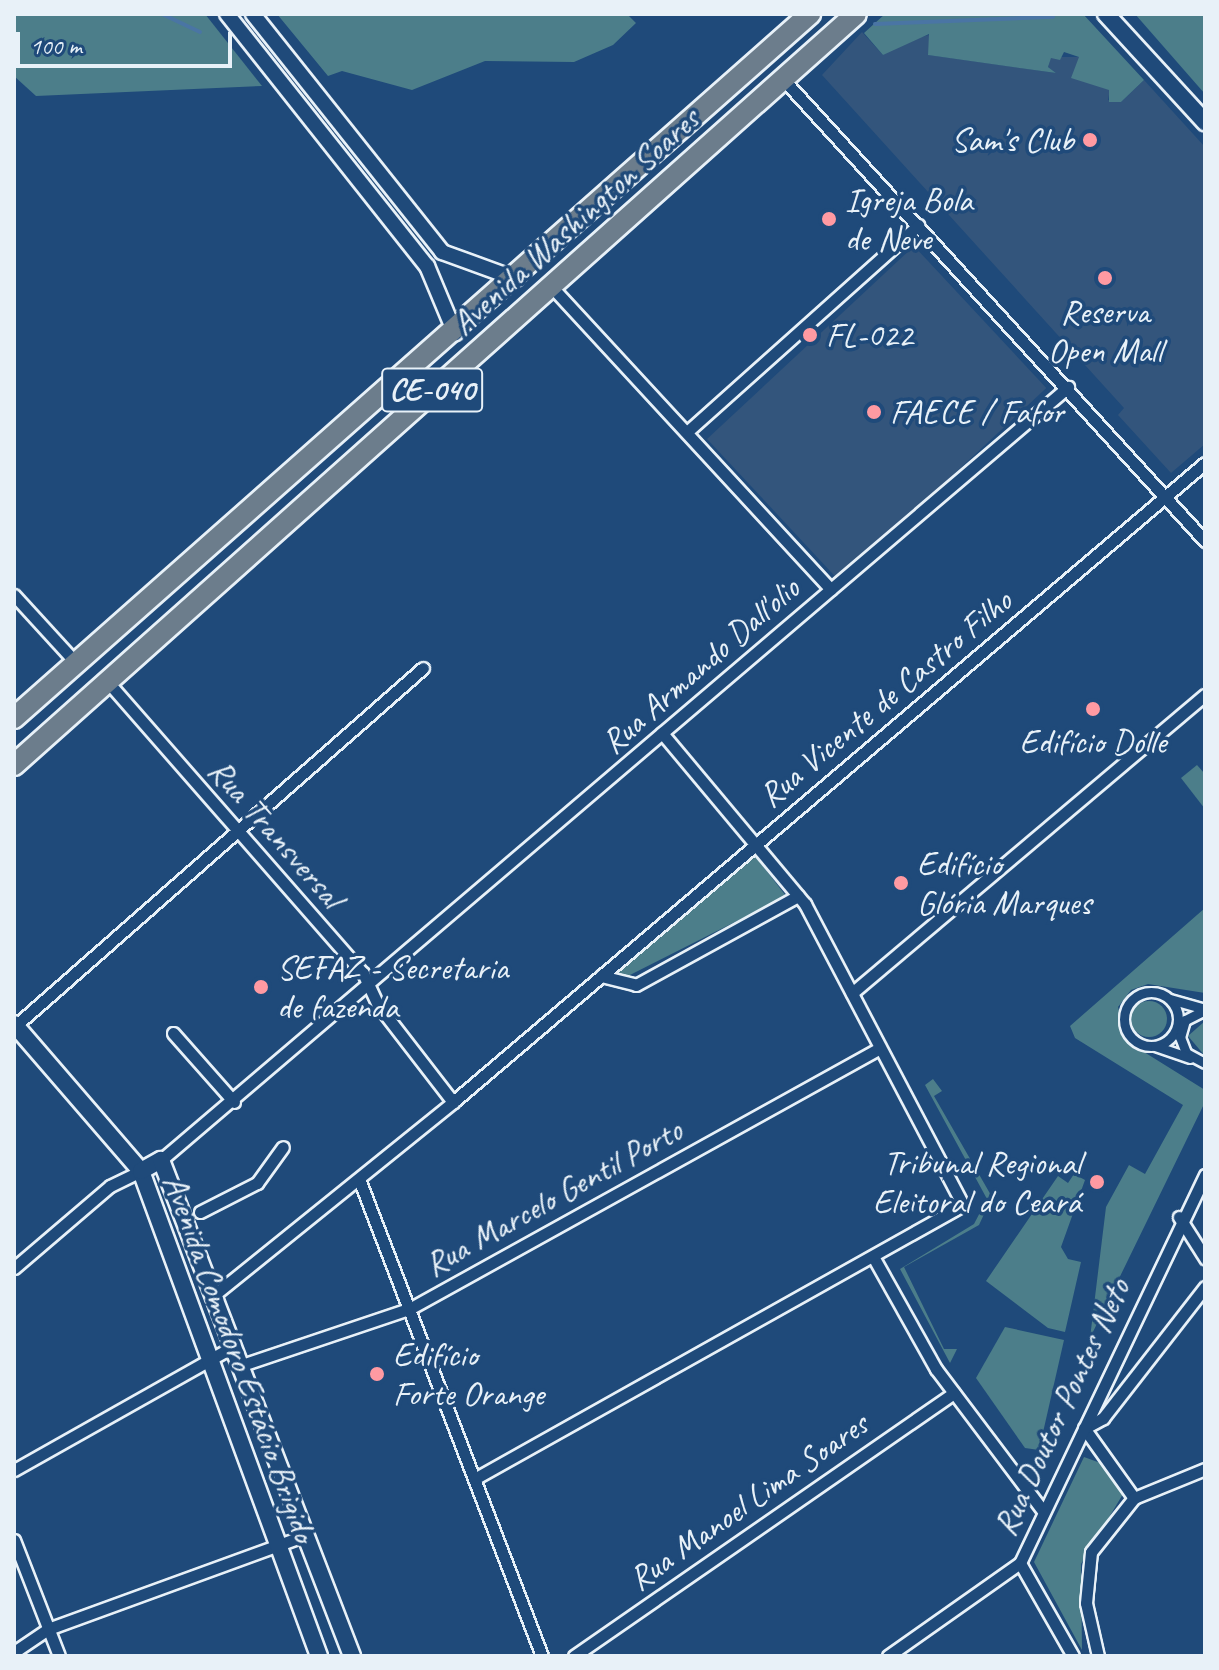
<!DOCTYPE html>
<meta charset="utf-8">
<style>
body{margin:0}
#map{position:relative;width:1219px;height:1670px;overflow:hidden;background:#1f4a7a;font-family:Caveat,sans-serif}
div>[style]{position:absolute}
.built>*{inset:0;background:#33557c;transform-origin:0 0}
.green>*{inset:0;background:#4c7e8a}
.round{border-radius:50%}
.stream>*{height:4px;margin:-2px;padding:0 2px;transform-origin:2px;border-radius:2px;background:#4a75a4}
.roads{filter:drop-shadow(2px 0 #e8f1f8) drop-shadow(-2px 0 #e8f1f8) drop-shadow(0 2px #e8f1f8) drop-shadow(0 -2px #e8f1f8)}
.pedestrian>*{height:9px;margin:-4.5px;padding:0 4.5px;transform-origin:4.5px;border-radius:4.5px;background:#1f4a7a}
.pedestrian>.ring{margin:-4.5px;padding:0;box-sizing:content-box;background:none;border:9px solid #1f4a7a;border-radius:50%}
.minor>*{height:11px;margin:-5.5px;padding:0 5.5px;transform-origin:5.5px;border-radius:5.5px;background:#1f4a7a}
.tertiary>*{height:14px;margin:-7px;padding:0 7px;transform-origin:7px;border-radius:7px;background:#1f4a7a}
.secondary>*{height:16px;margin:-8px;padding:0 8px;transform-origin:8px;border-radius:8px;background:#1f4a7a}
.trunk>*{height:20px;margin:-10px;padding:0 10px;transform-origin:10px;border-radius:10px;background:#6c7d8c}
.dots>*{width:22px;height:22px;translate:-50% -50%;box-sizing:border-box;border:4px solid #1f4a7a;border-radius:50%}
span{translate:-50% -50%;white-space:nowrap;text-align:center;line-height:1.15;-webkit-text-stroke:7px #1f4a7a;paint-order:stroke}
.shield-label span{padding:2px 6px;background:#1f4a7a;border:2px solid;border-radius:6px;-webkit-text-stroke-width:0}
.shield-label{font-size:32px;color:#e8f1f8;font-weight:700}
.poi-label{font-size:34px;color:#e8f1f8}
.right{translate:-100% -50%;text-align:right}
.left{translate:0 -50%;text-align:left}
.street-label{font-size:34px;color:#e8f1f8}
.frame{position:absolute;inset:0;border:16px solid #e8f1f8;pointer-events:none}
.scale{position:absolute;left:16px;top:32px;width:216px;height:36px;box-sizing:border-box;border:4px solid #e8f1f8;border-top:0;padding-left:10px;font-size:24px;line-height:28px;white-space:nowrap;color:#e8f1f8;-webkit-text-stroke:6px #1f4a7a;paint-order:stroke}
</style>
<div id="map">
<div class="built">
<div style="clip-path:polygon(862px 32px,883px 55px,895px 43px,929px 35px,929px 55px,1056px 73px,1048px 67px,1051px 57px,1079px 57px,1110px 90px,1108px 100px,1121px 102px,1144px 80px,1205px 147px,1205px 444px,1171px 473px,1118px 415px,1124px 408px,822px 75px)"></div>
<div style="left:914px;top:246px;width:194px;height:283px;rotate:47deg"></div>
</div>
<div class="green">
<div style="clip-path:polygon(14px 14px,205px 14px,262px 86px,36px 96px,14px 76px)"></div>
<div style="clip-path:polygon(277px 14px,627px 14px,636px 23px,613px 45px,574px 62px,485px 61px,412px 90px,342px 71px,328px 76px)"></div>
<div style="clip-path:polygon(885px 14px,1083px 14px,1144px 80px,1121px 102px,1109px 102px,1109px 90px,1071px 78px,1079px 57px,1064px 52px,1060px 60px,1051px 58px,1048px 67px,1056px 73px,928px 55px,929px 34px,883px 55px,864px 33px)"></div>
<div style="clip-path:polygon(1135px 14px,1205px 14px,1205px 94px)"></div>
<div style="clip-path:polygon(1197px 765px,1205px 774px,1205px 809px,1181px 778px)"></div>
<div style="clip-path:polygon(755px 856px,786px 896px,624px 978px,615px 969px)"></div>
<div style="clip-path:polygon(1205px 908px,1205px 993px,1148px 984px,1131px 990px,1118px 1007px,1128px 1042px,1205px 1090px,1205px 1102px,1090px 1338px,1106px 1207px,1129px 1165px,1145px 1174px,1183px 1105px,1075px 1038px,1070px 1026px)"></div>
<div class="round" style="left:1131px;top:1001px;width:36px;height:36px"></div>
<div style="clip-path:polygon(1205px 1021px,1205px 1056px,1188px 1036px)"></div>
<div style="clip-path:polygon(933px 1079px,942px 1091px,934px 1096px,992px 1197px,979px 1225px,904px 1267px,944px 1349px,957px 1349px,950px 1363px,900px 1269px,974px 1224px,987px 1199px,925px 1085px)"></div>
<div style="clip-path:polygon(1074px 1174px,1085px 1180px,1061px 1247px,1068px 1259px,1081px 1262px,1065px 1332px,1048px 1328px,986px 1281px,1058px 1176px,1068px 1183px)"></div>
<div style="clip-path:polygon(1005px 1327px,1064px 1340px,1039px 1450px,1025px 1448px,976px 1378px)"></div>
<div style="clip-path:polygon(1084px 1457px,1106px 1465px,1123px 1494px,1081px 1564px,1082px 1650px,1034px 1562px)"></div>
</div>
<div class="stream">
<div style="left:162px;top:14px;width:42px;rotate:25.3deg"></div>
<div style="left:875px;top:24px;width:178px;rotate:-2.3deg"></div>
</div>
<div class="roads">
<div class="pedestrian">
<div class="ring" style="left:1124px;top:992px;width:45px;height:45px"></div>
<div style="left:1170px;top:999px;width:36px;rotate:16deg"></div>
<div style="left:1205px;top:1010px;width:22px;rotate:153deg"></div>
<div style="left:1185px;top:1020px;width:18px;rotate:106deg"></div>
<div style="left:1180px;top:1037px;width:17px;rotate:69deg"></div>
<div style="left:1186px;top:1053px;width:21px;rotate:28deg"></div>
<div style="left:1155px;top:1046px;width:37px;rotate:19deg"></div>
</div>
<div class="minor">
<div style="left:783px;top:79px;width:626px;rotate:47.59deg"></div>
<div style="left:550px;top:285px;width:414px;rotate:47.3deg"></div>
<div style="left:688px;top:431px;width:309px;rotate:-41.8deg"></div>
<div style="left:14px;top:595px;width:92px;rotate:47.6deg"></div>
<div style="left:107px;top:681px;width:388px;rotate:48.8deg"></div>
<div style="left:363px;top:973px;width:35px;rotate:65deg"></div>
<div style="left:378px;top:1005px;width:123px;rotate:52.3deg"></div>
<div style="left:601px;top:976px;width:36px;rotate:14deg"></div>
<div style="left:636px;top:985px;width:185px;rotate:-28.8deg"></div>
<div style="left:852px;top:993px;width:462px;rotate:-40.2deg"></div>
<div style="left:14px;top:1027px;width:544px;rotate:-41.28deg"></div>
<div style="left:173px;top:1033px;width:92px;rotate:48.5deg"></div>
<div style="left:161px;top:1160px;width:1192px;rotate:-40.44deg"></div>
<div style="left:359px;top:1179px;width:511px;rotate:69.01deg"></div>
<div style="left:200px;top:1212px;width:64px;rotate:-27deg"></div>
<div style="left:257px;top:1183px;width:44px;rotate:-54.2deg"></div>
<div style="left:1179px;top:1217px;width:49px;rotate:57.6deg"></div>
<div style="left:875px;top:1260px;width:125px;rotate:60.8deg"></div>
<div style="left:936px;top:1369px;width:178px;rotate:53deg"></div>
<div style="left:14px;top:1268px;width:126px;rotate:-40.5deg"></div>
<div style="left:110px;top:1186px;width:34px;rotate:-26deg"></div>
<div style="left:214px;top:1295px;width:307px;rotate:-38.9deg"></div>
<div style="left:453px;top:1102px;width:987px;rotate:-40.36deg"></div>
<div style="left:242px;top:1365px;width:178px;rotate:-18.6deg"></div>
<div style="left:411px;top:1308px;width:536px;rotate:-29deg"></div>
<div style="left:1084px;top:1428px;width:86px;rotate:54.5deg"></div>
<div style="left:1085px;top:1428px;width:21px;rotate:-29deg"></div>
<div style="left:1103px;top:1418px;width:166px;rotate:-52.1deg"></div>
<div style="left:14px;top:1470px;width:253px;rotate:-29.4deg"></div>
<div style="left:476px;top:1478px;width:558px;rotate:-29.27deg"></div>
<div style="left:963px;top:1205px;width:340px;rotate:-117.7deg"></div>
<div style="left:805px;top:904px;width:223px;rotate:-129.9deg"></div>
<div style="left:14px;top:1540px;width:124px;rotate:68.8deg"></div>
<div style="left:1020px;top:1563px;width:107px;rotate:60.3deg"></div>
<div style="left:14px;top:1652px;width:41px;rotate:-34.1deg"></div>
<div style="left:48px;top:1629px;width:275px;rotate:-20deg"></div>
<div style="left:574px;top:1656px;width:462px;rotate:-34.7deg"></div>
<div style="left:888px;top:1656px;width:161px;rotate:-35.2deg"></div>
<div style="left:1020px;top:1563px;width:430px;rotate:-64.5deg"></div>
<div style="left:1098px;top:1656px;width:54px;rotate:-102.8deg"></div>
<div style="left:1086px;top:1603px;width:51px;rotate:-84.4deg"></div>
<div style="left:1091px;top:1552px;width:69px;rotate:-51.5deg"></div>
<div style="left:1134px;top:1498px;width:77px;rotate:-22.2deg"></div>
</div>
<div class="tertiary">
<div style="left:227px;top:14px;width:322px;rotate:51.6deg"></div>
<div style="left:427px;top:266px;width:73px;rotate:67.3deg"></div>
<div style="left:253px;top:14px;width:304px;rotate:51.5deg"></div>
<div style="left:442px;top:252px;width:79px;rotate:20deg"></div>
</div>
<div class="secondary">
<div style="left:1106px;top:14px;width:147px;rotate:47.5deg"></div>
<div style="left:14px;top:1024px;width:194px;rotate:49.2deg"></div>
<div style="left:141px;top:1171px;width:517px;rotate:69.85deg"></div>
<div style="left:141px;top:1171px;width:23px;rotate:-29deg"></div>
<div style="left:161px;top:1160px;width:532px;rotate:68.94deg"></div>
</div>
<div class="trunk">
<div style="left:14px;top:718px;width:1063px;rotate:-41.49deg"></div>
<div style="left:14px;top:765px;width:1128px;rotate:-41.73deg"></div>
</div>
</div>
<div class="dots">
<div style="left:1090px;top:140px;background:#ff9aa2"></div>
<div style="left:829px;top:219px;background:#ff9aa2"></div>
<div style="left:1105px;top:278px;background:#ff9aa2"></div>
<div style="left:810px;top:335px;background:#ff9aa2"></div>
<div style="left:874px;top:412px;background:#ff9aa2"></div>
<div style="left:1093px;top:709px;background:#ff9aa2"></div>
<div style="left:901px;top:883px;background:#ff9aa2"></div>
<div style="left:261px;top:987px;background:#ff9aa2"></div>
<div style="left:1097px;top:1182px;background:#ff9aa2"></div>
<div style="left:377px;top:1374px;background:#ff9aa2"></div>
</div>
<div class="shield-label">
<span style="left:432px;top:390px">CE-040</span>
</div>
<div class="poi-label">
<span class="right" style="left:1074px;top:140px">Sam's Club</span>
<span class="left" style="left:845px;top:219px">Igreja Bola<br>de Neve</span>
<span style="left:1105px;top:331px">Reserva<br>Open Mall</span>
<span class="left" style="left:826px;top:335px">FL-022</span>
<span class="left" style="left:890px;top:412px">FAECE / Fafor</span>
<span style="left:1093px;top:742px">Edifício Dolle</span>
<span class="left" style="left:917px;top:883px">Edifício<br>Glória Marques</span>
<span class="left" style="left:277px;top:987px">SEFAZ - Secretaria<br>de fazenda</span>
<span class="right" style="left:1081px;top:1182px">Tribunal Regional<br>Eleitoral do Ceará</span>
<span class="left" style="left:393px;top:1374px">Edifício<br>Forte Orange</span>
</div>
<div class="street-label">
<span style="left:575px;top:221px;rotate:-42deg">Avenida Washington Soares</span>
<span style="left:700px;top:665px;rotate:-41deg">Rua Armando Dall'olio</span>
<span style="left:885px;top:698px;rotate:-40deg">Rua Vicente de Castro Filho</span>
<span style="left:276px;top:833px;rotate:49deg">Rua Transversal</span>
<span style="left:553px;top:1197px;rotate:-29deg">Rua Marcelo Gentil Porto</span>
<span style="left:240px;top:1358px;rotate:70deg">Avenida Comodoro Estácio Brigido</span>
<span style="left:1061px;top:1407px;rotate:-65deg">Rua Doutor Pontes Neto</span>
<span style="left:748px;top:1501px;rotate:-35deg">Rua Manoel Lima Soares</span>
</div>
<div class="frame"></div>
<div class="scale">100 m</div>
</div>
